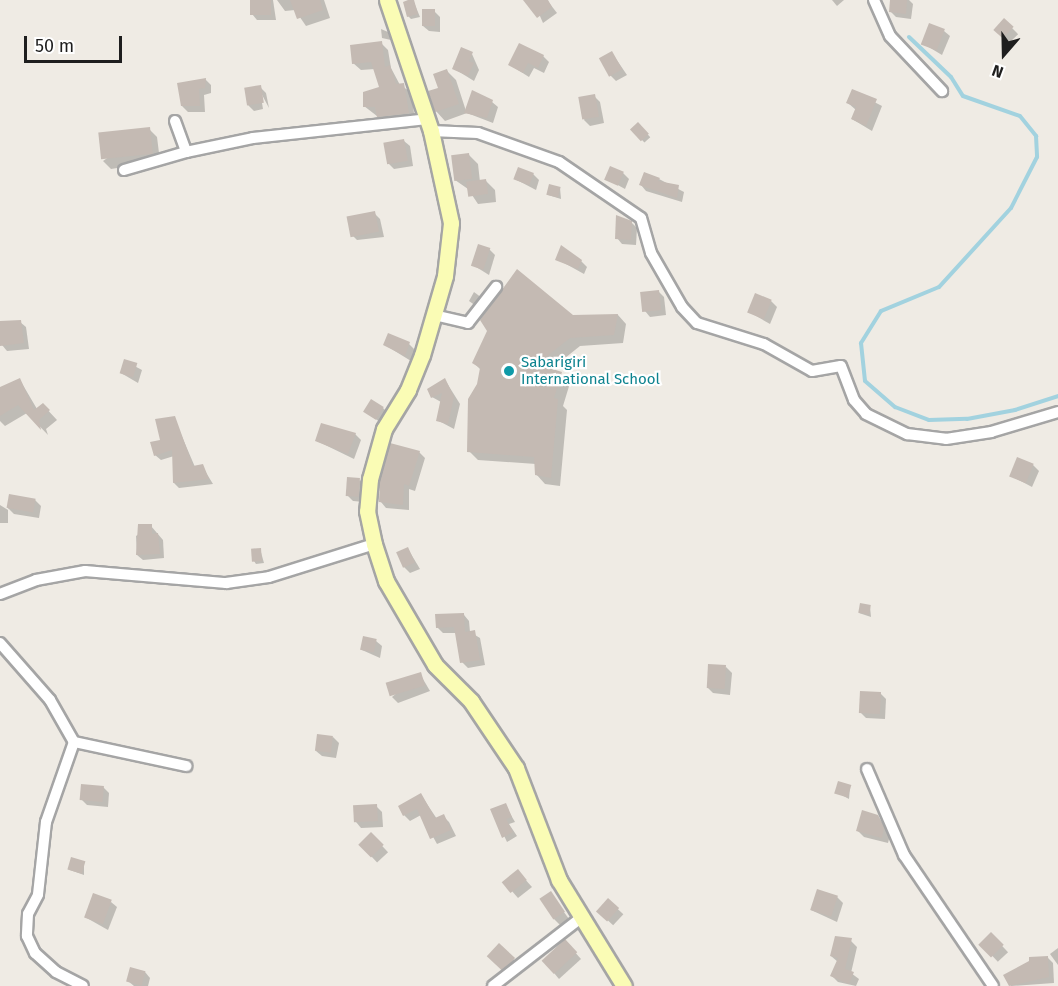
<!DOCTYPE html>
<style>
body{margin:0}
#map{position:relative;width:1058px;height:986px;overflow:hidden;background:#efebe4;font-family:"Fira Sans",sans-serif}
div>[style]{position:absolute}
.shadow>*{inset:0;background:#0003;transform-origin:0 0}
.stream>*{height:4px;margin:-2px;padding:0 2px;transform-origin:2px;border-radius:2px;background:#a2d2df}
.building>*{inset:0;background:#c4bab3;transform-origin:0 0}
.roads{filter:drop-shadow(2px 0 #a5a5a5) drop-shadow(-2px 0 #a5a5a5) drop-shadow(0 2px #a5a5a5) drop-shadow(0 -2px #a5a5a5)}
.minor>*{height:10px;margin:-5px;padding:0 5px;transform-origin:5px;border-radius:5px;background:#fff}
.secondary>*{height:15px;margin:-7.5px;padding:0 7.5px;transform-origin:7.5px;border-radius:7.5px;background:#fafcb5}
.dots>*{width:16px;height:16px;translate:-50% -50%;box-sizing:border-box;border:3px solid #fff;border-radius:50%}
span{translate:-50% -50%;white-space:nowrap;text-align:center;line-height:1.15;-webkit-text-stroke:4.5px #fff;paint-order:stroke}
.culture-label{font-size:15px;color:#0d838f}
.left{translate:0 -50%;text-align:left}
.north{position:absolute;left:974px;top:24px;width:60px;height:60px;-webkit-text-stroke:4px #fff;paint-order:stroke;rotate:200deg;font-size:16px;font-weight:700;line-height:24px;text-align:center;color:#1e1e1e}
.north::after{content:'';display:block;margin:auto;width:21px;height:27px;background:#1e1e1e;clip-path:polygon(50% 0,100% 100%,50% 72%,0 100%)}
.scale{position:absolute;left:24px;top:36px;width:98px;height:27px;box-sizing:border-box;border:3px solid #1e1e1e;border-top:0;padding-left:8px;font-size:18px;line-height:21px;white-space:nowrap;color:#1e1e1e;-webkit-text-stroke:4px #fff;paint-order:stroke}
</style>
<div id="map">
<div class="shadow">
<div style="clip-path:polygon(251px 0,273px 0,276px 20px,257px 20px,252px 14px)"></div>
<div style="clip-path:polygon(277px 0,324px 0,330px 18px,306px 26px,295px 10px,285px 11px)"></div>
<div style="clip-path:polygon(413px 0,420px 17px,411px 19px,408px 16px)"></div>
<div style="clip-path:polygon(533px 0,547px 0,557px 13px,543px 23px)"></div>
<div style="clip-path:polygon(832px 0,844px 0,837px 6px)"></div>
<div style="clip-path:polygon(892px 0,909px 0,913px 4px,911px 19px,896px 17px,890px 11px)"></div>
<div style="clip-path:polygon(434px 11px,440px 17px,440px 32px,429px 31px,423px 26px)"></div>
<div style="left:1004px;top:20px;width:20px;height:13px;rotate:45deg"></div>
<div style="clip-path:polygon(381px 29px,388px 32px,391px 40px,382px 38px)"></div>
<div style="clip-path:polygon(944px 31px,950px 36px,942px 55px,922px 43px)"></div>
<div style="clip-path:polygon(381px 43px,388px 50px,391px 68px,400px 85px,411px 92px,415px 120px,386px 123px,364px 106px,381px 88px,375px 69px,361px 70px,353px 63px)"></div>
<div style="clip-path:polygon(612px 53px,627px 75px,616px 81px,610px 75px)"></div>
<div style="clip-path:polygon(472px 54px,479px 70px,474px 81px,453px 68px)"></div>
<div style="clip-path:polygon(543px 56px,549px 62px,544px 73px,534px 68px,529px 77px,510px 65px)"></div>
<div style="clip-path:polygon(447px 71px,456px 80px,466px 111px,492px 102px,498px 107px,493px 123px,467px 113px,445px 121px,436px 111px)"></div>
<div style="clip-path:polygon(205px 79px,211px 85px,211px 93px,204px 95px,205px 112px,188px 112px,182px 106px)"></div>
<div style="clip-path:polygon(260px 87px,266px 93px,269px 108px,260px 91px,263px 109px,254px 111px,248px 105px)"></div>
<div style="clip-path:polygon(853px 91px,882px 106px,872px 131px,852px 119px,856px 110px,848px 103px)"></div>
<div style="clip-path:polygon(594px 96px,600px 102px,604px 123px,590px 126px,584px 120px)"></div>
<div style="left:638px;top:124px;width:18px;height:8px;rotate:47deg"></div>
<div style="clip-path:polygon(149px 129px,157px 137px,160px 161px,111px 169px,103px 161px)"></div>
<div style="clip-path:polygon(404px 141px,410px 146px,413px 166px,394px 169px,388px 163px)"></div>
<div style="clip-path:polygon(469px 155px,478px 164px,480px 182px,486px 181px,495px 190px,496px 202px,478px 204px,468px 189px,455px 180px)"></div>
<div style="clip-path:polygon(623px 173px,629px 179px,625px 189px,607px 179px)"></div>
<div style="clip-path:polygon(533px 174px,539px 180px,536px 190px,515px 179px)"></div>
<div style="clip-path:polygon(659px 179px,684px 192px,682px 202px,646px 191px,641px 185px)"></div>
<div style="clip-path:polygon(560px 188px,561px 199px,548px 195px)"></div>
<div style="clip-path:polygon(374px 213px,380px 219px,384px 237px,357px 240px,351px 234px)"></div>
<div style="clip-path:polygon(631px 222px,637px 228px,636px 245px,622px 244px,617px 238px)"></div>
<div style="clip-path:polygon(489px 249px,495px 255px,489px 275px,473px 265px)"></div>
<div style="clip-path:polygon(557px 259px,581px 261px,587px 267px,584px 274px)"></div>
<div style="clip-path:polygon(658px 291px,664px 297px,666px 315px,650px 317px,645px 311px)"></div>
<div style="clip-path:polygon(474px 292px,482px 298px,476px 306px,469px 301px)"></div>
<div style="clip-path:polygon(771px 301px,777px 307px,770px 324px,749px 312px)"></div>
<div style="clip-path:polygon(618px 315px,626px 324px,623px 343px,580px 346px,550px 370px,570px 383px,563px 406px,567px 410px,560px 486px,545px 484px,536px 474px,536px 464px,478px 460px,469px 451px,481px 370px,474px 363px,572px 317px)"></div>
<div style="clip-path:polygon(20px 322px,26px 327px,29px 349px,7px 351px,2px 345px,0 323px)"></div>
<div style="clip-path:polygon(409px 344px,415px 350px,411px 361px,385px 345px)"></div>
<div style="clip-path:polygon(125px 361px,142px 370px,138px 383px,121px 373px)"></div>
<div style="clip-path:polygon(20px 380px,37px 409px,43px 405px,57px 420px,46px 429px,48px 435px,27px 413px,5px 426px,0 421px,0 389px)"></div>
<div style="clip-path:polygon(445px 380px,460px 404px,454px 429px,437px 420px,441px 402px,432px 397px)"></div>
<div style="clip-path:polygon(383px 408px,389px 414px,383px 424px,365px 412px)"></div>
<div style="clip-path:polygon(174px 418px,195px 467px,202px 466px,213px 484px,179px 488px,174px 483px,174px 456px,161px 460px,155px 455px)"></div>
<div style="clip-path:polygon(355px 434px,361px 440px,354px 459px,317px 441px)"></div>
<div style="clip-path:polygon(419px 452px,425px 458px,415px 491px,409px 489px,409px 510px,386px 508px,381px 502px)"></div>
<div style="clip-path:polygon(1033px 465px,1039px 471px,1032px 487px,1011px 476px)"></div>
<div style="clip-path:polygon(360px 480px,365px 486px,364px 502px,353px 501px,347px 495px)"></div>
<div style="clip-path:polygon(10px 496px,35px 500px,41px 506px,39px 518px,14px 514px,8px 508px,8px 523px,0 523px,0 505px,8px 510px)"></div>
<div style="clip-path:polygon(151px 526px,163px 540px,164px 558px,143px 560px,137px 555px,136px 536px)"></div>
<div style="clip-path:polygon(260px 549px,264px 563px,256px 564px,254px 561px)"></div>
<div style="clip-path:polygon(408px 549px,420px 569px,410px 573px,404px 567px)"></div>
<div style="clip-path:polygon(870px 607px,871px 617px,859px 613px)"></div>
<div style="clip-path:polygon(464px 615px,469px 621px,470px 632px,480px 638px,485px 665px,468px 668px,462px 662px,457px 633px,443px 633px,437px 627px)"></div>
<div style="clip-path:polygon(376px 641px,382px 646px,380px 658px,362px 650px)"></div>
<div style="clip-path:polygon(726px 667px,732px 673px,730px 695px,713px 693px,708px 688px)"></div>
<div style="clip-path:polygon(420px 674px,430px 691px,398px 703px,392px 697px)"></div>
<div style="clip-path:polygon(880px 693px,886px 699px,885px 719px,866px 718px,860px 712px)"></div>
<div style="clip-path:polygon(333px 737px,339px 743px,336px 758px,322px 756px,316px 751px)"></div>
<div style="clip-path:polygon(103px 787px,109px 793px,108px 807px,87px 805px,81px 799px)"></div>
<div style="clip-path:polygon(850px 787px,849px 799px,836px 792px)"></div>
<div style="clip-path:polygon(421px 795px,437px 819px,443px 816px,449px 822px,456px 836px,437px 844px,421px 815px,410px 821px,404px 815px)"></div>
<div style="clip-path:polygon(505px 805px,515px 822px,509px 824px,517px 836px,507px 842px,492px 810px)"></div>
<div style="clip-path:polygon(376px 806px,382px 812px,383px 827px,361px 828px,356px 822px)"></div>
<div style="clip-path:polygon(878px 816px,890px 835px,888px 843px,864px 837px,858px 831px)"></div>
<div style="left:371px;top:834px;width:25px;height:15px;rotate:47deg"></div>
<div style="clip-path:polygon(84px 862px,84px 875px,70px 870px)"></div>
<div style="clip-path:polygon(523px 877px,532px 887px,518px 898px,504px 882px)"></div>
<div style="clip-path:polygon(550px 893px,569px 919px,560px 925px,554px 919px)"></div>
<div style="clip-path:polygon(837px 897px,843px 903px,837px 922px,811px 910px)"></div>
<div style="left:608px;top:900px;width:21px;height:15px;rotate:43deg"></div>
<div style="clip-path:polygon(111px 902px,117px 907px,108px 930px,85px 917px)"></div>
<div style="left:991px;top:934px;width:25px;height:14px;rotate:47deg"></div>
<div style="clip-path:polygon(565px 941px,581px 959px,559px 979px,554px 973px)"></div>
<div style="clip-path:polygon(851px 941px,857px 947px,851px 973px,859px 979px,856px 986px,838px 982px,832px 976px,838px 962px,831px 956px)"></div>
<div style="left:499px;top:945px;width:28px;height:15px;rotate:45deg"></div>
<div style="clip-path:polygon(1058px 948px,1058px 965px,1050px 954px)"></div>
<div style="clip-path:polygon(1047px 957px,1053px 963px,1054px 983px,1011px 986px,1006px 976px)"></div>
<div style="clip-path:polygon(145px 972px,150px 978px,148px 986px,134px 986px,128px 981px)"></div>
</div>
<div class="stream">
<div style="left:909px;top:37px;width:58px;rotate:43.6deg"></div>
<div style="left:951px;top:77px;width:22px;rotate:58deg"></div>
<div style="left:963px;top:96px;width:60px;rotate:19.3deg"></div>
<div style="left:1020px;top:116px;width:26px;rotate:51deg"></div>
<div style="left:1036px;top:136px;width:21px;rotate:87deg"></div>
<div style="left:1037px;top:157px;width:57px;rotate:117deg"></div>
<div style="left:1011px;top:208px;width:107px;rotate:132.3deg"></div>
<div style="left:939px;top:287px;width:63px;rotate:157.5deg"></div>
<div style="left:881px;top:311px;width:38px;rotate:122deg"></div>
<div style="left:861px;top:343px;width:38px;rotate:84deg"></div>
<div style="left:865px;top:381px;width:40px;rotate:41deg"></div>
<div style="left:895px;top:407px;width:36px;rotate:21deg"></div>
<div style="left:929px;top:420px;width:38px;rotate:-2deg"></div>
<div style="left:967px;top:419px;width:49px;rotate:-10.6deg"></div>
<div style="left:1015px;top:410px;width:45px;rotate:-18deg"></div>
</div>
<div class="building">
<div style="left:250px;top:0;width:21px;height:15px"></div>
<div style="clip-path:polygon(290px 0,320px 0,323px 10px,297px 19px)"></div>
<div style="clip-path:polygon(408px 0,414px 0,418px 14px,407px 17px,403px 2px)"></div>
<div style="clip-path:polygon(523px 0,548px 0,552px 7px,537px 18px)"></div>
<div style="clip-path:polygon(890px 0,907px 0,906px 14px,889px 12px)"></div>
<div style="left:422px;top:9px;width:13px;height:17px"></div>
<div style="left:1004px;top:18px;width:13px;height:16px;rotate:42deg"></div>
<div style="left:929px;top:23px;width:17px;height:23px;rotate:21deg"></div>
<div style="clip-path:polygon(382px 41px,385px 67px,390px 65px,396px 84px,404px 83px,409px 113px,377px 117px,375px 107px,363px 107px,363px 92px,379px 87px,371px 62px,352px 64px,350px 45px)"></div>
<div style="clip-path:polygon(519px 43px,544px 55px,538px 68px,528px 63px,523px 73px,508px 65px)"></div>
<div style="clip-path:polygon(461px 47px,473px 52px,469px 61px,474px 63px,468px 76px,452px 69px)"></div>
<div style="left:612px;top:51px;width:21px;height:15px;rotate:61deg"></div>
<div style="clip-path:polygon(447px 69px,459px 104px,435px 112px,428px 91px,438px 88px,433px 74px)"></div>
<div style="clip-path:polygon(206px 78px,205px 88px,199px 89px,200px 106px,181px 106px,177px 83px)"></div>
<div style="left:261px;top:85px;width:18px;height:17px;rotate:81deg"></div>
<div style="clip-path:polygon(852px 89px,877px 99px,866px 126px,851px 119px,856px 107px,846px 103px)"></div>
<div style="clip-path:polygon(472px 90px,493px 100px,487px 118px,464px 113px)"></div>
<div style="left:595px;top:94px;width:23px;height:17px;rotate:80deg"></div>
<div style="left:638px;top:122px;width:16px;height:11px;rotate:47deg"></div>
<div style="left:150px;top:127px;width:27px;height:52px;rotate:84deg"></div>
<div style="left:404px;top:139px;width:22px;height:21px;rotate:80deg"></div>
<div style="left:469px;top:153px;width:26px;height:18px;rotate:83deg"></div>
<div style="left:610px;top:166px;width:15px;height:15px;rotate:23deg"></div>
<div style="left:518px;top:167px;width:17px;height:13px;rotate:21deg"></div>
<div style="clip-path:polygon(644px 172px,660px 178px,658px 181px,679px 185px,677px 198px,639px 185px)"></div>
<div style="left:486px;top:179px;width:15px;height:20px;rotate:82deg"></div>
<div style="left:549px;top:184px;width:12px;height:11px;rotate:14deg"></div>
<div style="left:375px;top:211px;width:21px;height:29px;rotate:79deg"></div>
<div style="clip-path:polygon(616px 215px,632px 221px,631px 240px,615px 239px)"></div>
<div style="left:478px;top:244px;width:13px;height:23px;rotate:18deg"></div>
<div style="clip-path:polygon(561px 245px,582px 260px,578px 269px,555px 260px)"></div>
<div style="clip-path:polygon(517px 269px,573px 315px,618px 314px,614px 335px,570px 338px,537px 364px,562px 372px,554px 398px,558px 399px,551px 478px,535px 475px,534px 457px,467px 452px,468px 399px,477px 384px,480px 368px,472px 363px,487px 331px,480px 320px)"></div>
<div style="left:659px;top:290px;width:20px;height:19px;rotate:84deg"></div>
<div style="left:755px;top:293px;width:18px;height:21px;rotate:22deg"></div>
<div style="clip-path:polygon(21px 320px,24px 343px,0 346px,0 321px)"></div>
<div style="clip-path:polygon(388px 333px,410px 342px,405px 356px,383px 345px)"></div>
<div style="left:124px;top:359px;width:14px;height:15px;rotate:17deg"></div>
<div style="clip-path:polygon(20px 378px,34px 410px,43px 403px,50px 410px,39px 420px,41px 430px,18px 405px,0 416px,0 387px)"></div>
<div style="clip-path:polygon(445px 378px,454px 397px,448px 424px,436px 421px,442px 393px,431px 398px,427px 389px)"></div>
<div style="left:371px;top:399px;width:15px;height:15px;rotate:32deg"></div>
<div style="clip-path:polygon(175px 416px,193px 466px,203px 464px,209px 479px,173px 483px,172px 450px,154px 456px,150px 442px,160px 440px,155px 419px)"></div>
<div style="clip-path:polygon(321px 423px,356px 433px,348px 454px,315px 441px)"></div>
<div style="clip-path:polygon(390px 443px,420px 451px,409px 486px,404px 484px,403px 505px,379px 502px,380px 478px)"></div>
<div style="left:1017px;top:457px;width:18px;height:21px;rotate:22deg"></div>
<div style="left:347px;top:477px;width:13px;height:19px;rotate:4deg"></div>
<div style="left:9px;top:494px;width:27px;height:14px;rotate:10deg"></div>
<div style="clip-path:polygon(138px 524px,152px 524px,152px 534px,158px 533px,160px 554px,136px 555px)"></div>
<div style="left:408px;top:547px;width:17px;height:13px;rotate:66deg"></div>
<div style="left:261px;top:548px;width:13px;height:10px;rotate:86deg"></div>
<div style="left:860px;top:603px;width:11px;height:10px;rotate:10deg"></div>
<div style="clip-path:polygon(464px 613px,465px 632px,475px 630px,480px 660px,460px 663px,454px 627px,436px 628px,435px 614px)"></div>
<div style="left:363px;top:636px;width:14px;height:14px;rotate:12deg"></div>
<div style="left:708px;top:664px;width:18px;height:24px;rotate:3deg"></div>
<div style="left:421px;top:672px;width:14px;height:37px;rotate:73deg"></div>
<div style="left:860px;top:691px;width:21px;height:22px;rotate:3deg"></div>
<div style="left:317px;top:734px;width:16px;height:17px;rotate:7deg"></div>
<div style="left:838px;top:781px;width:14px;height:13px;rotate:17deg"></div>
<div style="left:81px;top:784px;width:23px;height:16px;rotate:5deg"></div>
<div style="clip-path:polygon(421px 793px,435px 818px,444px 814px,451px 830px,430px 839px,417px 809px,403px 816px,398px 806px)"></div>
<div style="clip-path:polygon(506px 803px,512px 817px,506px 819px,513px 832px,502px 838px,490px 809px)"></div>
<div style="left:377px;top:804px;width:17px;height:24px;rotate:87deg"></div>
<div style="clip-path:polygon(862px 810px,878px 815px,884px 828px,882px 838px,856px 831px)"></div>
<div style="left:371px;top:832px;width:18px;height:18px;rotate:45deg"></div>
<div style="left:71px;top:857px;width:15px;height:13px;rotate:16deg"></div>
<div style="left:518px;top:869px;width:14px;height:21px;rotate:51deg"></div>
<div style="left:817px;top:889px;width:22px;height:22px;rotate:18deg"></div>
<div style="left:551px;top:891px;width:25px;height:14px;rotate:56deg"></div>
<div style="left:93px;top:893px;width:20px;height:26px;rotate:20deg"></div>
<div style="left:608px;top:898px;width:15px;height:18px;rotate:42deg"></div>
<div style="left:991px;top:932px;width:18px;height:18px;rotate:45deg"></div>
<div style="clip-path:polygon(835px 936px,852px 938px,845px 969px,854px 972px,849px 984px,830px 976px,838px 958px,830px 956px)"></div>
<div style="left:565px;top:939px;width:18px;height:32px;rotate:47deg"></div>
<div style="left:499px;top:943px;width:22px;height:18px;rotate:43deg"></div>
<div style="clip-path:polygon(1048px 956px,1049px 977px,1009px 986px,1003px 975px,1029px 961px,1029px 957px)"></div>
<div style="left:130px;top:967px;width:16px;height:15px;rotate:15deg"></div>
</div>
<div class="roads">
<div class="minor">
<div style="left:874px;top:0;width:39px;rotate:66deg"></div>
<div style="left:890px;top:36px;width:76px;rotate:46.6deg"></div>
<div style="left:175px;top:121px;width:33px;rotate:70deg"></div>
<div style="left:186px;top:152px;width:68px;rotate:-11.8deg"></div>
<div style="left:253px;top:138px;width:175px;rotate:-6.2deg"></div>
<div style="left:431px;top:131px;width:47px;rotate:2.4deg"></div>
<div style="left:478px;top:133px;width:86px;rotate:19.7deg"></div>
<div style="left:559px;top:162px;width:99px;rotate:34.3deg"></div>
<div style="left:641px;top:218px;width:36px;rotate:74deg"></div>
<div style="left:651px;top:253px;width:62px;rotate:60.1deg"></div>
<div style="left:682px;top:307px;width:22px;rotate:47deg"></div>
<div style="left:697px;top:323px;width:70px;rotate:17.4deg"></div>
<div style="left:764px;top:344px;width:55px;rotate:29.4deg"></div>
<div style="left:812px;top:371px;width:29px;rotate:-10deg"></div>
<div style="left:841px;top:366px;width:36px;rotate:69deg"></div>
<div style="left:854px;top:400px;width:18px;rotate:49deg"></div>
<div style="left:866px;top:414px;width:46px;rotate:26deg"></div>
<div style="left:907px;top:434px;width:39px;rotate:7deg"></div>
<div style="left:946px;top:439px;width:46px;rotate:-8.8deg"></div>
<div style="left:991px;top:432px;width:70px;rotate:-16.6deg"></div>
<div style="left:124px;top:170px;width:65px;rotate:-16.2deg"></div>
<div style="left:434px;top:315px;width:35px;rotate:13deg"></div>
<div style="left:468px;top:323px;width:46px;rotate:-52.1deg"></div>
<div style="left:0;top:594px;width:39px;rotate:-21deg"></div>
<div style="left:36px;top:580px;width:50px;rotate:-10.4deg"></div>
<div style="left:85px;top:571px;width:142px;rotate:4.9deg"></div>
<div style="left:226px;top:583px;width:43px;rotate:-7.9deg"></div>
<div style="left:269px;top:577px;width:110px;rotate:-17.4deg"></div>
<div style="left:0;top:643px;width:76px;rotate:48.7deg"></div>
<div style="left:50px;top:700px;width:48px;rotate:60.3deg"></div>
<div style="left:74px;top:742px;width:85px;rotate:109.3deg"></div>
<div style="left:46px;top:822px;width:73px;rotate:96.3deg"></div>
<div style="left:38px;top:895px;width:21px;rotate:118deg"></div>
<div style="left:28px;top:914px;width:22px;rotate:93deg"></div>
<div style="left:27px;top:936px;width:19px;rotate:65deg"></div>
<div style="left:35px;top:953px;width:28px;rotate:42deg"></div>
<div style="left:56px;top:972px;width:30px;rotate:27deg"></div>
<div style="left:74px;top:742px;width:115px;rotate:12.1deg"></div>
<div style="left:867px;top:769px;width:94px;rotate:66.7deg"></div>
<div style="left:904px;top:855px;width:158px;rotate:55.8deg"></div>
<div style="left:493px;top:986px;width:113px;rotate:-37.8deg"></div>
</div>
<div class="secondary">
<div style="left:387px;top:0;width:138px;rotate:71.4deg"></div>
<div style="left:431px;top:131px;width:94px;rotate:77.7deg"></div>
<div style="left:451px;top:223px;width:53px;rotate:96.5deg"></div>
<div style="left:445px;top:276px;width:82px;rotate:106.2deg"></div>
<div style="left:422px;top:355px;width:38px;rotate:112deg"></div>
<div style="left:408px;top:390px;width:46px;rotate:121.6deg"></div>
<div style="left:384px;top:429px;width:52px;rotate:105.6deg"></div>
<div style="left:370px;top:479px;width:32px;rotate:95deg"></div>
<div style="left:367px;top:511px;width:34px;rotate:78deg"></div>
<div style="left:374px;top:544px;width:39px;rotate:72deg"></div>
<div style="left:386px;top:581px;width:97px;rotate:59.7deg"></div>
<div style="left:435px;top:665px;width:51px;rotate:45deg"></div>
<div style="left:471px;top:701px;width:81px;rotate:56.1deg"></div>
<div style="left:516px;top:768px;width:120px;rotate:69deg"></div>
<div style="left:559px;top:880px;width:124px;rotate:58.5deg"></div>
</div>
</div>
<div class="dots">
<div style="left:509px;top:371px;background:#0f9aa8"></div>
</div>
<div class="culture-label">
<span class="left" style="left:521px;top:371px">Sabarigiri<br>International School</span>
</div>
<div class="north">N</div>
<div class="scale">50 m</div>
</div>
